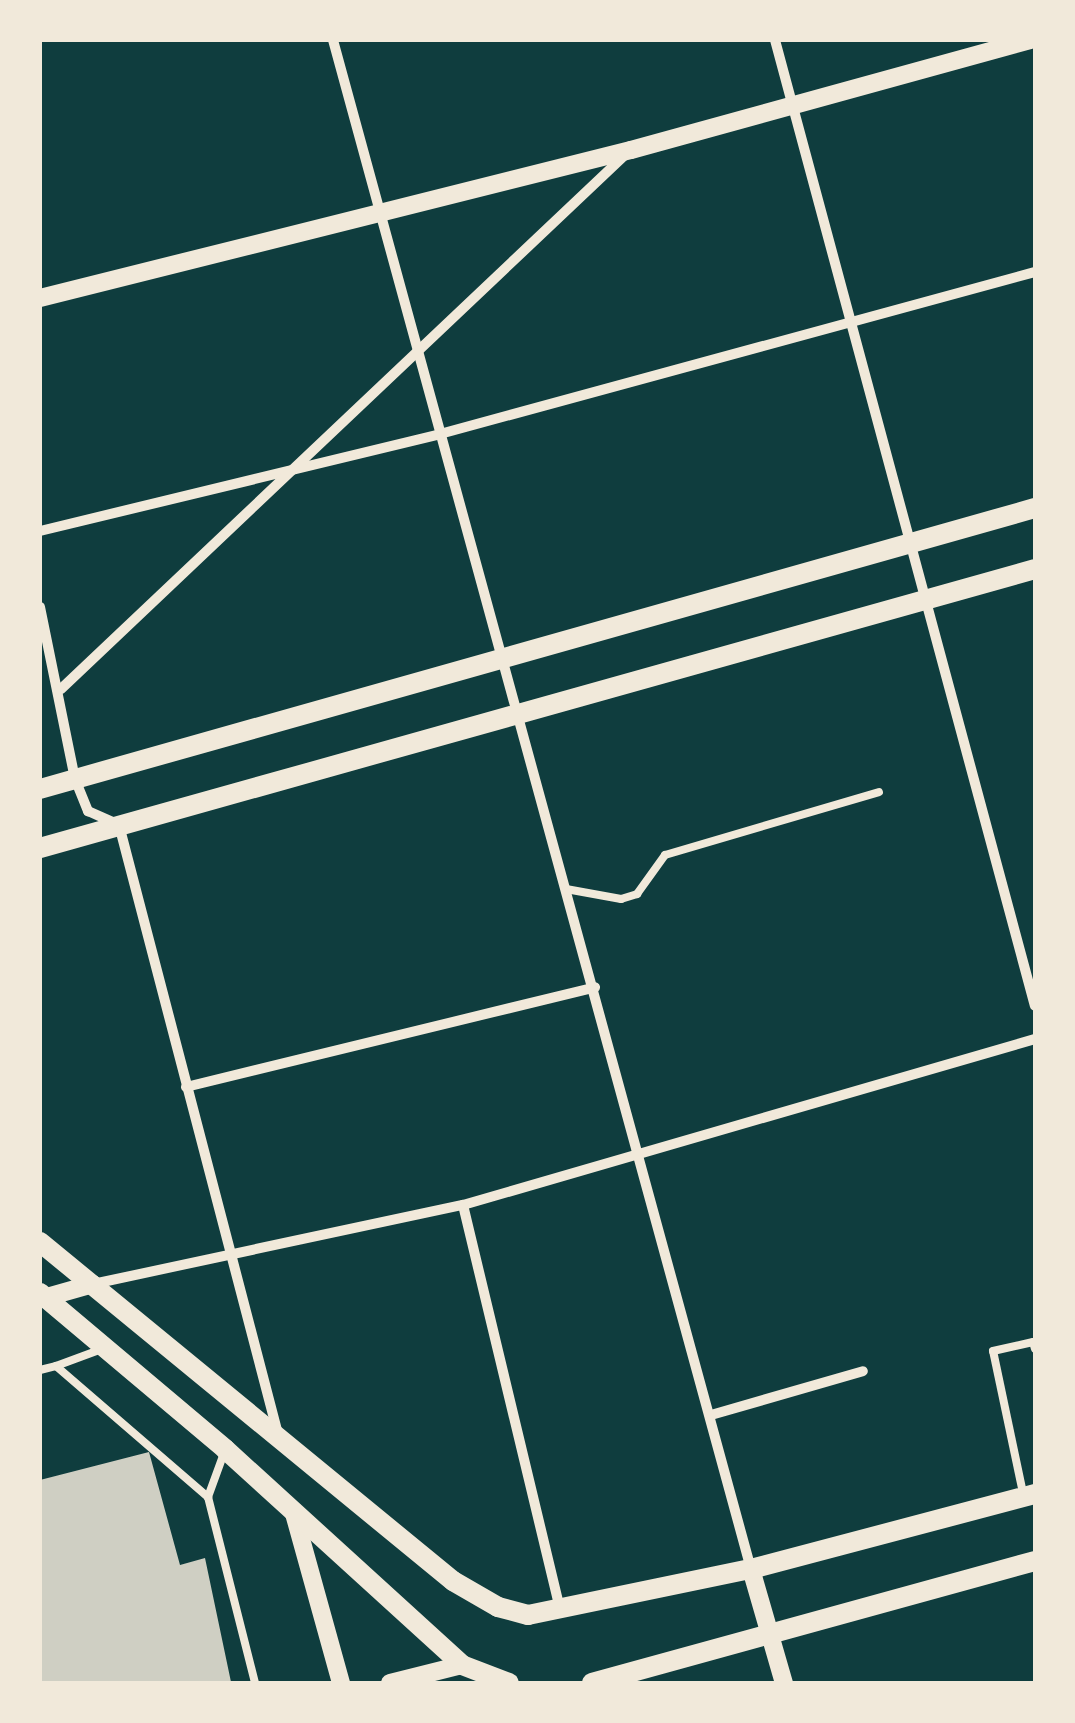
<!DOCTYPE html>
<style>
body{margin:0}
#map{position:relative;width:1075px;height:1723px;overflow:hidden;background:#0f3d3e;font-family:"Source Serif 4",serif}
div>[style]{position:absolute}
.building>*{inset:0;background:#cfcfc3}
.service>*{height:8px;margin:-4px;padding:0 4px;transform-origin:4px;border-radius:4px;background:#f1e9da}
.minor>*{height:10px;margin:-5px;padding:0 5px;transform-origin:5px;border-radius:5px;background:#f1e9da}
.tertiary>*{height:18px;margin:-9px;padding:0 9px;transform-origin:9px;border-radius:9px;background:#f1e9da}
.secondary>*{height:20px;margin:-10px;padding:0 10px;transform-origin:10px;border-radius:10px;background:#f1e9da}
span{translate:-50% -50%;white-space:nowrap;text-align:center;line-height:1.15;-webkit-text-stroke:10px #f1e9da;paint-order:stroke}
.frame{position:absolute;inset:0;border:42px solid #f1e9da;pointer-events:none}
</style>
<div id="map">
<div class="building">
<div style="clip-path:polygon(149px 1452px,180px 1565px,205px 1558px,231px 1682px,40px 1683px,40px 1480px)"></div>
</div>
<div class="service">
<div style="left:566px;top:889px;width:56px;rotate:10.3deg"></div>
<div style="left:621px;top:899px;width:17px;rotate:-17deg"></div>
<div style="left:637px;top:894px;width:48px;rotate:-54.3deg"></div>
<div style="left:665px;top:855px;width:223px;rotate:-16.4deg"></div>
<div style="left:56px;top:1366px;width:49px;rotate:-20.3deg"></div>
<div style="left:40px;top:1370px;width:16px;rotate:-14deg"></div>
<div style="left:56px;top:1366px;width:201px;rotate:40.8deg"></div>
<div style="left:224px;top:1453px;width:47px;rotate:110deg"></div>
<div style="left:208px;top:1497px;width:192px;rotate:75.8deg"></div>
<div style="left:1023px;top:1493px;width:145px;rotate:-101.9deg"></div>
<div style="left:993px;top:1351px;width:41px;rotate:-12.7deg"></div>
<div style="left:1033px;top:1342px;width:7px;rotate:74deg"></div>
</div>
<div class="minor">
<div style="left:333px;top:40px;width:1585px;rotate:74.71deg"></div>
<div style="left:775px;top:40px;width:1000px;rotate:74.94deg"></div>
<div style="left:40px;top:531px;width:412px;rotate:-13.6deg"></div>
<div style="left:440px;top:434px;width:617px;rotate:-15.23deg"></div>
<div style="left:40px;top:607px;width:176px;rotate:78.5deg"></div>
<div style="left:75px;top:779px;width:35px;rotate:68deg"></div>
<div style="left:88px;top:811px;width:34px;rotate:24deg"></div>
<div style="left:119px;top:825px;width:629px;rotate:75.37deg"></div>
<div style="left:61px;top:689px;width:778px;rotate:-43.44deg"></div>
<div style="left:186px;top:1087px;width:421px;rotate:-13.7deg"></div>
<div style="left:463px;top:1205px;width:419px;rotate:76.5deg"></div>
<div style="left:93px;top:1284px;width:378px;rotate:-12.1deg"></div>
<div style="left:463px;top:1205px;width:596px;rotate:-16.18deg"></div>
<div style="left:711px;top:1415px;width:158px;rotate:-16.1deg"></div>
</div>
<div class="tertiary">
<div style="left:40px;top:298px;width:609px;rotate:-14.06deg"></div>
<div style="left:631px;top:150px;width:414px;rotate:-15.4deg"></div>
<div style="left:40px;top:1299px;width:55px;rotate:-15.8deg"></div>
<div style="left:293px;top:1510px;width:180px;rotate:74.5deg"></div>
<div style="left:751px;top:1569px;width:119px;rotate:73.9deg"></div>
<div style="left:390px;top:1683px;width:74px;rotate:-14deg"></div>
</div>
<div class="secondary">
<div style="left:40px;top:789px;width:1034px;rotate:-15.77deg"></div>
<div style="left:40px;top:848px;width:1033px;rotate:-15.66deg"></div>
<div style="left:40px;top:1242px;width:534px;rotate:39.38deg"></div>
<div style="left:453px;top:1581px;width:52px;rotate:30deg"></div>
<div style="left:498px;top:1607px;width:31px;rotate:15deg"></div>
<div style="left:528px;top:1615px;width:228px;rotate:-11.7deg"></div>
<div style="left:751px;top:1569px;width:294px;rotate:-14.8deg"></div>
<div style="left:40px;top:1293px;width:242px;rotate:40.1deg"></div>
<div style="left:225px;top:1449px;width:321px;rotate:42.3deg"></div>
<div style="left:462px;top:1665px;width:50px;rotate:21deg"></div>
<div style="left:592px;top:1683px;width:459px;rotate:-15.4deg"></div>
</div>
<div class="frame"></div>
</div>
